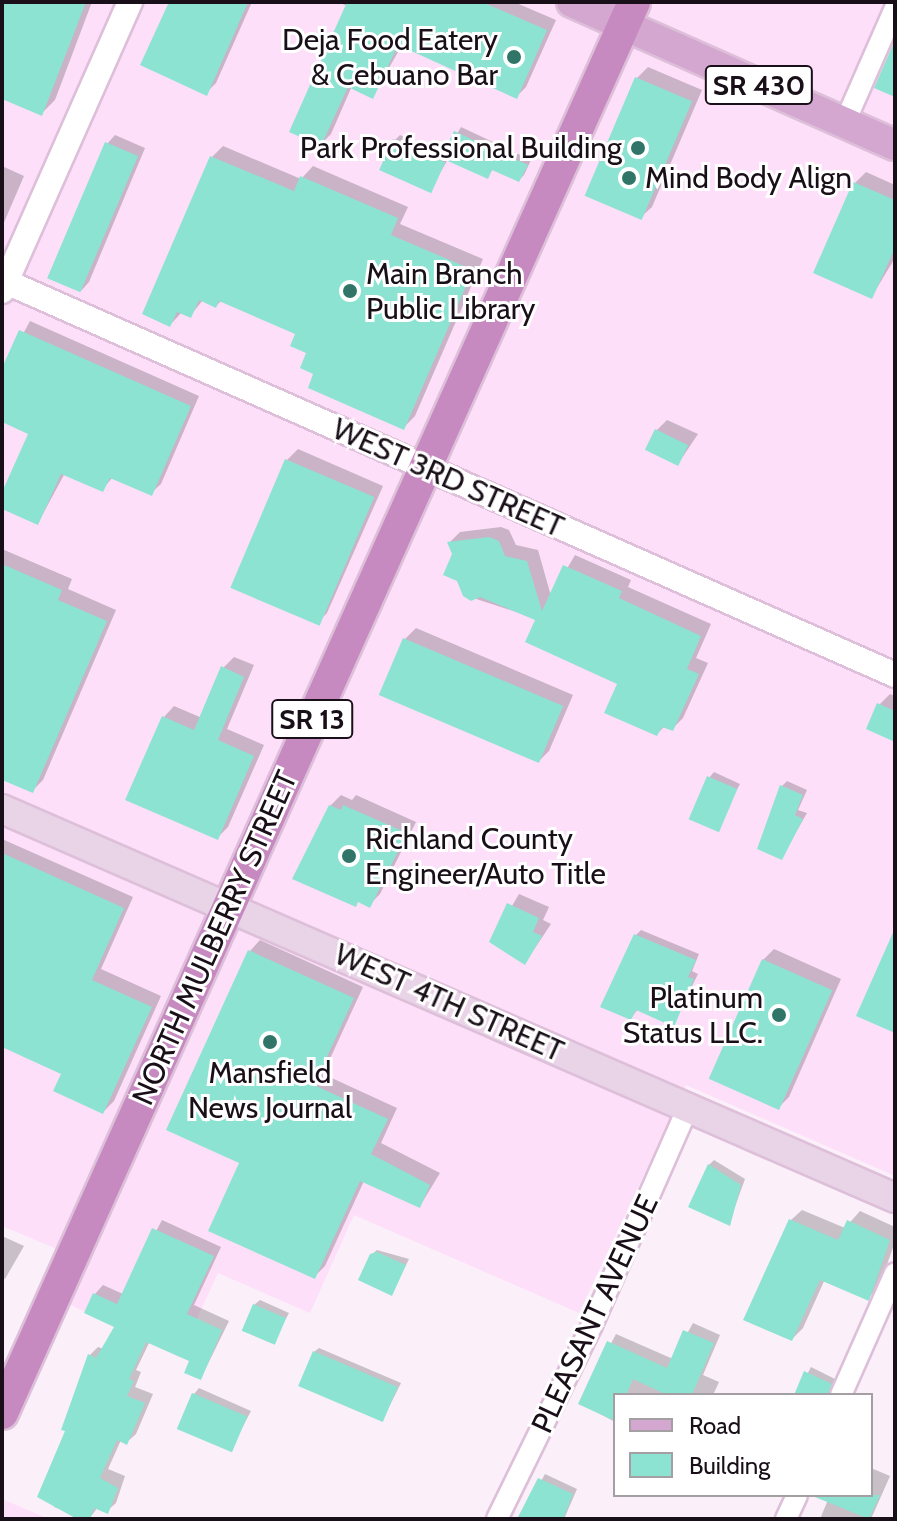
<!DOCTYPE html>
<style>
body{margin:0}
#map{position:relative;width:897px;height:1521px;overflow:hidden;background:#fbeff9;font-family:Cabin,sans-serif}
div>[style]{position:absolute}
.built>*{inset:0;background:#fddff9}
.shadow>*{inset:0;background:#0003}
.building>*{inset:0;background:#8ce3d2;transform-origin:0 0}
.roads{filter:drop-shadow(2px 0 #ddbfd9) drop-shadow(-2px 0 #ddbfd9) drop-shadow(0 2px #ddbfd9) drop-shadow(0 -2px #ddbfd9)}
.minor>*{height:20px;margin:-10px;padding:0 10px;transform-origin:10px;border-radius:10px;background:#fff}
.tertiary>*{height:24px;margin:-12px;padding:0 12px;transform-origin:12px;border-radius:12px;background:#fff}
.secondary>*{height:28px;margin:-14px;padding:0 14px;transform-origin:14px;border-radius:14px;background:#e9d3e7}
.primary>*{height:30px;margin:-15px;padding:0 15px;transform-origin:15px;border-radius:15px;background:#d4a7d0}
.trunk>*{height:32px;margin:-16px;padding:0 16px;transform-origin:16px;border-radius:16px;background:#c68ac0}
.dots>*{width:22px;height:22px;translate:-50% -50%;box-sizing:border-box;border:4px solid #fff;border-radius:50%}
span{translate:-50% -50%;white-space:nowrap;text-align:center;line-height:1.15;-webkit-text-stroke:6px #fff;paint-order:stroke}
.shield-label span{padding:2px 6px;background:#fff;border:2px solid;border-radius:6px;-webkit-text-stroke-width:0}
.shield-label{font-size:28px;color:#190f18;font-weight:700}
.poi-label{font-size:30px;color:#190f18}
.right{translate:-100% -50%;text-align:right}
.left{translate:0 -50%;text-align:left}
.street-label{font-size:30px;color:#190f18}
.frame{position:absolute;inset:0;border:4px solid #190f18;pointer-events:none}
.legend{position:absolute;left:613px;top:1393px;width:260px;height:104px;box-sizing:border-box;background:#fff;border:2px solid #a39fa3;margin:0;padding:10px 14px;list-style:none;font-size:24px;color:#190f18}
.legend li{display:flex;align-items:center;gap:16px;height:40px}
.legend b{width:40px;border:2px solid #a39fa3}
</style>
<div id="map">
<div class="built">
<div style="clip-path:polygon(2px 2px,895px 2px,895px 1176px,686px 1085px,579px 1313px,354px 1215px,310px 1313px,218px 1273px,179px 1357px,50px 1295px,71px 1255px,2px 1226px)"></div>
<div style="clip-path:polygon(2px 1499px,49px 1519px,2px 1519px)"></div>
</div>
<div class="shadow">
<div style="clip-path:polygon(2px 2px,92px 2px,55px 100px,41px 114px,2px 96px)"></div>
<div style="clip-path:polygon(171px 2px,252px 2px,216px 83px,206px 93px)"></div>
<div style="clip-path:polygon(338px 2px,514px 2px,556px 20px,526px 87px,516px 97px,402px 45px,373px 96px,352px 86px,331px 134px,321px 144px,347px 6px)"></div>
<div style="clip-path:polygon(648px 67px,702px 90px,652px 207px,641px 217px,637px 78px)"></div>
<div style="clip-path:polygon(461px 127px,531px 160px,524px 175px,519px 180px,494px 168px,487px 177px,448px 159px,430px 191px,395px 140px,400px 135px,445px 155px)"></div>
<div style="clip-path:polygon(115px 135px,145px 148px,89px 282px,81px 291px,107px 144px)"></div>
<div style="clip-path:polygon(223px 146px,301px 179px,313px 166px,408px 207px,400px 224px,483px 259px,415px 416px,404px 427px,316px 373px,298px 333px,222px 300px,216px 306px,203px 300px,190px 316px,182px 312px,170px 325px,144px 313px,212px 157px)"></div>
<div style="clip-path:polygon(2px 166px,24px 176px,2px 227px)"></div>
<div style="clip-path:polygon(866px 172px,895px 185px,895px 258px,872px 296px,855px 183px)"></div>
<div style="clip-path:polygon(30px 321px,199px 396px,161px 484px,151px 493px,113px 477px,102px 490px,65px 473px,38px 523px,2px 507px,30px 433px,2px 420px,2px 373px)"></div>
<div style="clip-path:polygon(667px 420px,698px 434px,678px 464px,656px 431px)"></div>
<div style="clip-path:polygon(298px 449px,383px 486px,327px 613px,316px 624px,287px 460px)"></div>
<div style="clip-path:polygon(501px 527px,509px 530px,516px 545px,538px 550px,551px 596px,575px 555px,631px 580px,628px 587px,711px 624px,696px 658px,708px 663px,683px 718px,672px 729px,665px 726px,657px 734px,620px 683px,538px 619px,464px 595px,450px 542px,460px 532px)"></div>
<div style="clip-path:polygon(2px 549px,72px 579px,68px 589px,116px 610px,43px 780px,32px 791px,2px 778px)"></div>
<div style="clip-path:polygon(416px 628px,573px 695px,549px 751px,538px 762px,405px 639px)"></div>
<div style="clip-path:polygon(234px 657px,254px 665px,227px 729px,264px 745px,228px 827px,217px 838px,164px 717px,174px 706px,202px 718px,223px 668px)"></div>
<div style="clip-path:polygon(890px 694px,895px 696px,895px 740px,879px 705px)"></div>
<div style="clip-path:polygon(714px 772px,740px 784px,715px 828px,709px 778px)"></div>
<div style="clip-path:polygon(787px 781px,807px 790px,798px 810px,807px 813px,782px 857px,782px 786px)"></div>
<div style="clip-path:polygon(341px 795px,352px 800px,356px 795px,416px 822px,380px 894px,369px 905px,330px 806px)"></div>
<div style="clip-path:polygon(2px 839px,133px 897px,101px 969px,161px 996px,114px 1101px,103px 1112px,64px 1073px,2px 1045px)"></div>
<div style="clip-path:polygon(519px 894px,549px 907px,543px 920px,551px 924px,525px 963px,491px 942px)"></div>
<div style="clip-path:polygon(641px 930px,699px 954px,692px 971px,698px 974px,673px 1024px,638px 1009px,631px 1018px,636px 935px)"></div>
<div style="clip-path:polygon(260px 940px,363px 987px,323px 1074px,397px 1108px,381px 1143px,440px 1173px,420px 1206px,364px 1181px,325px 1266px,314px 1277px,250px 951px)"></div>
<div style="clip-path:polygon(774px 949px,841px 979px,789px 1097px,778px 1108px,763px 960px)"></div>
<div style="clip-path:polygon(714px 1160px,745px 1179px,729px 1223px,709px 1165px)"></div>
<div style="clip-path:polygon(802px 1210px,845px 1228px,860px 1211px,895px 1227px,895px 1242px,879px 1287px,868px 1298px,825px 1279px,803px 1328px,792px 1339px,791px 1220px)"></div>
<div style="clip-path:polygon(162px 1220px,221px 1247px,194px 1305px,229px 1321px,201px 1378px,192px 1360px,150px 1341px,136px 1370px,141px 1372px,135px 1387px,153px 1394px,136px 1434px,127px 1442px,121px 1440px,108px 1469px,125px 1476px,116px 1503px,107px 1511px,98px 1507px,89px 1519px,54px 1507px,67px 1430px,90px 1355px,98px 1347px,104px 1349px,117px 1326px,95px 1294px,103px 1285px,123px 1294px)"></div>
<div style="clip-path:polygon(2px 1236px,24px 1246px,5px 1279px,2px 1277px)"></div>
<div style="clip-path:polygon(377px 1250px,409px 1259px,392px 1293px,371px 1255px)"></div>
<div style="clip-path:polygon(260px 1300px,289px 1313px,273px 1343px,254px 1305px)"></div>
<div style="clip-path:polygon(693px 1323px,720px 1335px,703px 1375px,719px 1382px,713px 1395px,615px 1395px,615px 1422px,580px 1403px,616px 1334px,673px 1359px)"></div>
<div style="clip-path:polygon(319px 1348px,401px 1383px,382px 1421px,314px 1352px)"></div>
<div style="clip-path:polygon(811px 1367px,835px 1379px,829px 1395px,796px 1395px)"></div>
<div style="clip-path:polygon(199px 1388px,251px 1411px,231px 1449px,194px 1394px)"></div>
<div style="clip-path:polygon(871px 1468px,890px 1476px,871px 1519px,820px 1519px,830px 1495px,871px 1495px)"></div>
<div style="clip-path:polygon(545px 1474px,577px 1489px,564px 1519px,520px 1519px)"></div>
</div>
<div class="building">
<div style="clip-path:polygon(2px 2px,86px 2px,42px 116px,2px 99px)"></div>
<div style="clip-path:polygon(169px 2px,248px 2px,207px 96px,140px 65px)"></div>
<div style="clip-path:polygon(347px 2px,482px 2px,547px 30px,517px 99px,398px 45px,373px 99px,348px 87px,321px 146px,289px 132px)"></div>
<div style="clip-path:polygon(895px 40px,895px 97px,874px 88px)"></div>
<div style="left:635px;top:77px;width:62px;height:129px;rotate:23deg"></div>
<div style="clip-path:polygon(454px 131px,528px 165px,519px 182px,492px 170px,488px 179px,441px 158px)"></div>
<div style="left:393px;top:139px;width:57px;height:34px;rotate:24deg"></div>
<div style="left:105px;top:142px;width:36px;height:148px;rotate:23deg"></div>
<div style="clip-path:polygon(210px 156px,294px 191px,300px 176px,398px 218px,391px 235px,473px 270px,404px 430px,308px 388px,313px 374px,300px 368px,306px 353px,290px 346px,295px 334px,219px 301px,216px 308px,199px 300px,191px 318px,177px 312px,170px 327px,142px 314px)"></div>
<div style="clip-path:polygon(853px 182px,895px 200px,895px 248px,872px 299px,813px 273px)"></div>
<div style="clip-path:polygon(19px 330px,191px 406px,152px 496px,110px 478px,103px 492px,61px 474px,38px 525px,2px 509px,2px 492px,28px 434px,2px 422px,2px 368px)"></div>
<div style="left:655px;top:429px;width:37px;height:23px;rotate:26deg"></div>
<div style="left:285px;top:459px;width:97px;height:140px;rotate:23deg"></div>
<div style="clip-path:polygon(489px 537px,499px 541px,505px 556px,527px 561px,542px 611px,563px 565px,622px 591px,619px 598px,701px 636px,687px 669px,699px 674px,673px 731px,662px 727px,657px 736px,604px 713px,617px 684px,525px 642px,535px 620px,480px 597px,471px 601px,463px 596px,457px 581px,443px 575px,452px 554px,447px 542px)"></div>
<div style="clip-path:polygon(2px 564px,62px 590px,58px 600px,107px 621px,33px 793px,2px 780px)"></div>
<div style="left:403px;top:638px;width:174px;height:62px;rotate:23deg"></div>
<div style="clip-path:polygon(221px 666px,244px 677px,218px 740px,254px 756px,218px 840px,125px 800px,162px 716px,194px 730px)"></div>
<div style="clip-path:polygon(877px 703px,895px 711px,895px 742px,866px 729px)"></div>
<div style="left:707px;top:776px;width:33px;height:47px;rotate:23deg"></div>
<div style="clip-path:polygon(780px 785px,803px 795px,795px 815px,803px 819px,782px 860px,757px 849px)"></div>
<div style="clip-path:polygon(329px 805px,341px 810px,343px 805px,407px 833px,370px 908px,358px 902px,356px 907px,292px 879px)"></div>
<div style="clip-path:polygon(2px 853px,124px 908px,92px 980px,152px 1007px,103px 1114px,53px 1091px,61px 1074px,2px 1047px)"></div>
<div style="clip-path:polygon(507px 903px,539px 918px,533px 932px,542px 936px,525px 965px,489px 942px)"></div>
<div style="clip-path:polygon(895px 928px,895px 1033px,856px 1016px)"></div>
<div style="clip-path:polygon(634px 934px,696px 960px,688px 977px,694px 979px,674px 1027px,636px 1010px,631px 1020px,600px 1007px)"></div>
<div style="clip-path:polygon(248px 950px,354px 998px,314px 1085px,388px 1119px,371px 1154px,430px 1185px,420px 1208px,360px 1181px,315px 1279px,208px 1231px,239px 1163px,166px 1130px)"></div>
<div style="left:762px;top:959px;width:77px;height:131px;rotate:24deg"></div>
<div style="clip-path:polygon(708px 1164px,741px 1185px,730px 1226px,688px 1207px)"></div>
<div style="clip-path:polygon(789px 1219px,838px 1240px,847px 1220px,890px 1240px,869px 1301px,820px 1280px,792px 1341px,743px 1320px)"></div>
<div style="clip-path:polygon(152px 1228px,214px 1256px,187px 1314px,222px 1330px,201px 1380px,184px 1373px,189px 1361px,146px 1342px,129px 1379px,134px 1381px,127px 1396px,145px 1403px,127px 1445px,117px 1440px,100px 1478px,118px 1488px,108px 1514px,94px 1508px,90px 1519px,77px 1519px,37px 1497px,65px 1431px,61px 1430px,88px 1354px,96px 1358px,114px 1327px,84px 1313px,93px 1293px,117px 1304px)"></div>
<div style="clip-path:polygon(377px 1252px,406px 1265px,392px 1296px,358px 1280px,370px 1254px)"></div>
<div style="left:253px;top:1304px;width:36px;height:29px;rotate:23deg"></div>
<div style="clip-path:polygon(683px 1330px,714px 1343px,692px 1395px,667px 1395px,633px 1379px,626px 1395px,615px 1395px,615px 1421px,578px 1404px,607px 1341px,667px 1368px)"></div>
<div style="left:313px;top:1351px;width:92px;height:38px;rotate:23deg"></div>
<div style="clip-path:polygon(804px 1371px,832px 1384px,828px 1395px,794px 1395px)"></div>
<div style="left:192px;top:1393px;width:60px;height:39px;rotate:23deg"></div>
<div style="clip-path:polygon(538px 1478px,573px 1494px,563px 1519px,517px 1519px)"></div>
<div style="clip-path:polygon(810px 1495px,880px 1495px,869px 1519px)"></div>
</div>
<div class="roads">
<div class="minor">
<div style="left:845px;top:122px;width:124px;rotate:-66.3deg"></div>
<div style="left:841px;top:1395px;width:133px;rotate:-66.1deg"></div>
<div style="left:497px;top:1519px;width:216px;rotate:-63.9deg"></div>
<div style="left:592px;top:1325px;width:238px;rotate:-66.2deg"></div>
<div style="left:786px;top:1519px;width:26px;rotate:-65deg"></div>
</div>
<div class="tertiary">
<div style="left:2px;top:280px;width:976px;rotate:23.86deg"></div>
<div style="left:2px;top:291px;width:316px;rotate:-66.1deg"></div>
</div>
<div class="secondary">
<div style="left:2px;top:809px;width:974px;rotate:23.54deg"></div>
</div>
<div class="primary">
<div style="left:572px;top:2px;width:353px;rotate:23.9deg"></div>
</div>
<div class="trunk">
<div style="left:2px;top:1413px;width:1546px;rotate:-65.87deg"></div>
</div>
</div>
<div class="dots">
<div style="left:514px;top:57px;background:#307568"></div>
<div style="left:638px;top:148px;background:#307568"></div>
<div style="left:629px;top:178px;background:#307568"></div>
<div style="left:350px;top:291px;background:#307568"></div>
<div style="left:349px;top:856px;background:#307568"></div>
<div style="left:779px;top:1015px;background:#307568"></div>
<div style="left:270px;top:1042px;background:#307568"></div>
</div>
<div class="shield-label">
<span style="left:759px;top:85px">SR 430</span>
<span style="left:312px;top:719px">SR 13</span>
</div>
<div class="poi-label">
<span class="right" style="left:498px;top:57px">Deja Food Eatery<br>&amp; Cebuano Bar</span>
<span class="right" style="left:622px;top:148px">Park Professional Building</span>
<span class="left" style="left:645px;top:178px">Mind Body Align</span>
<span class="left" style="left:366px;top:291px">Main Branch<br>Public Library</span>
<span class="left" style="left:365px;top:856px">Richland County<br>Engineer/Auto Title</span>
<span class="right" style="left:763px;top:1015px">Platinum<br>Status LLC.</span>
<span style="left:270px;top:1090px">Mansfield<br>News Journal</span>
</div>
<div class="street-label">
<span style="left:448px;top:478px;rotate:24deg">WEST 3RD STREET</span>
<span style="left:215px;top:938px;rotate:-66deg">NORTH MULBERRY STREET</span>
<span style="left:449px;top:1003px;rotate:24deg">WEST 4TH STREET</span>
<span style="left:595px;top:1314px;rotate:-65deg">PLEASANT AVENUE</span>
</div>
<div class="frame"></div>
<ul class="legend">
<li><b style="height:10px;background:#d4a7d0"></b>Road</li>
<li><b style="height:22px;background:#8ce3d2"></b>Building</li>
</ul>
</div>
